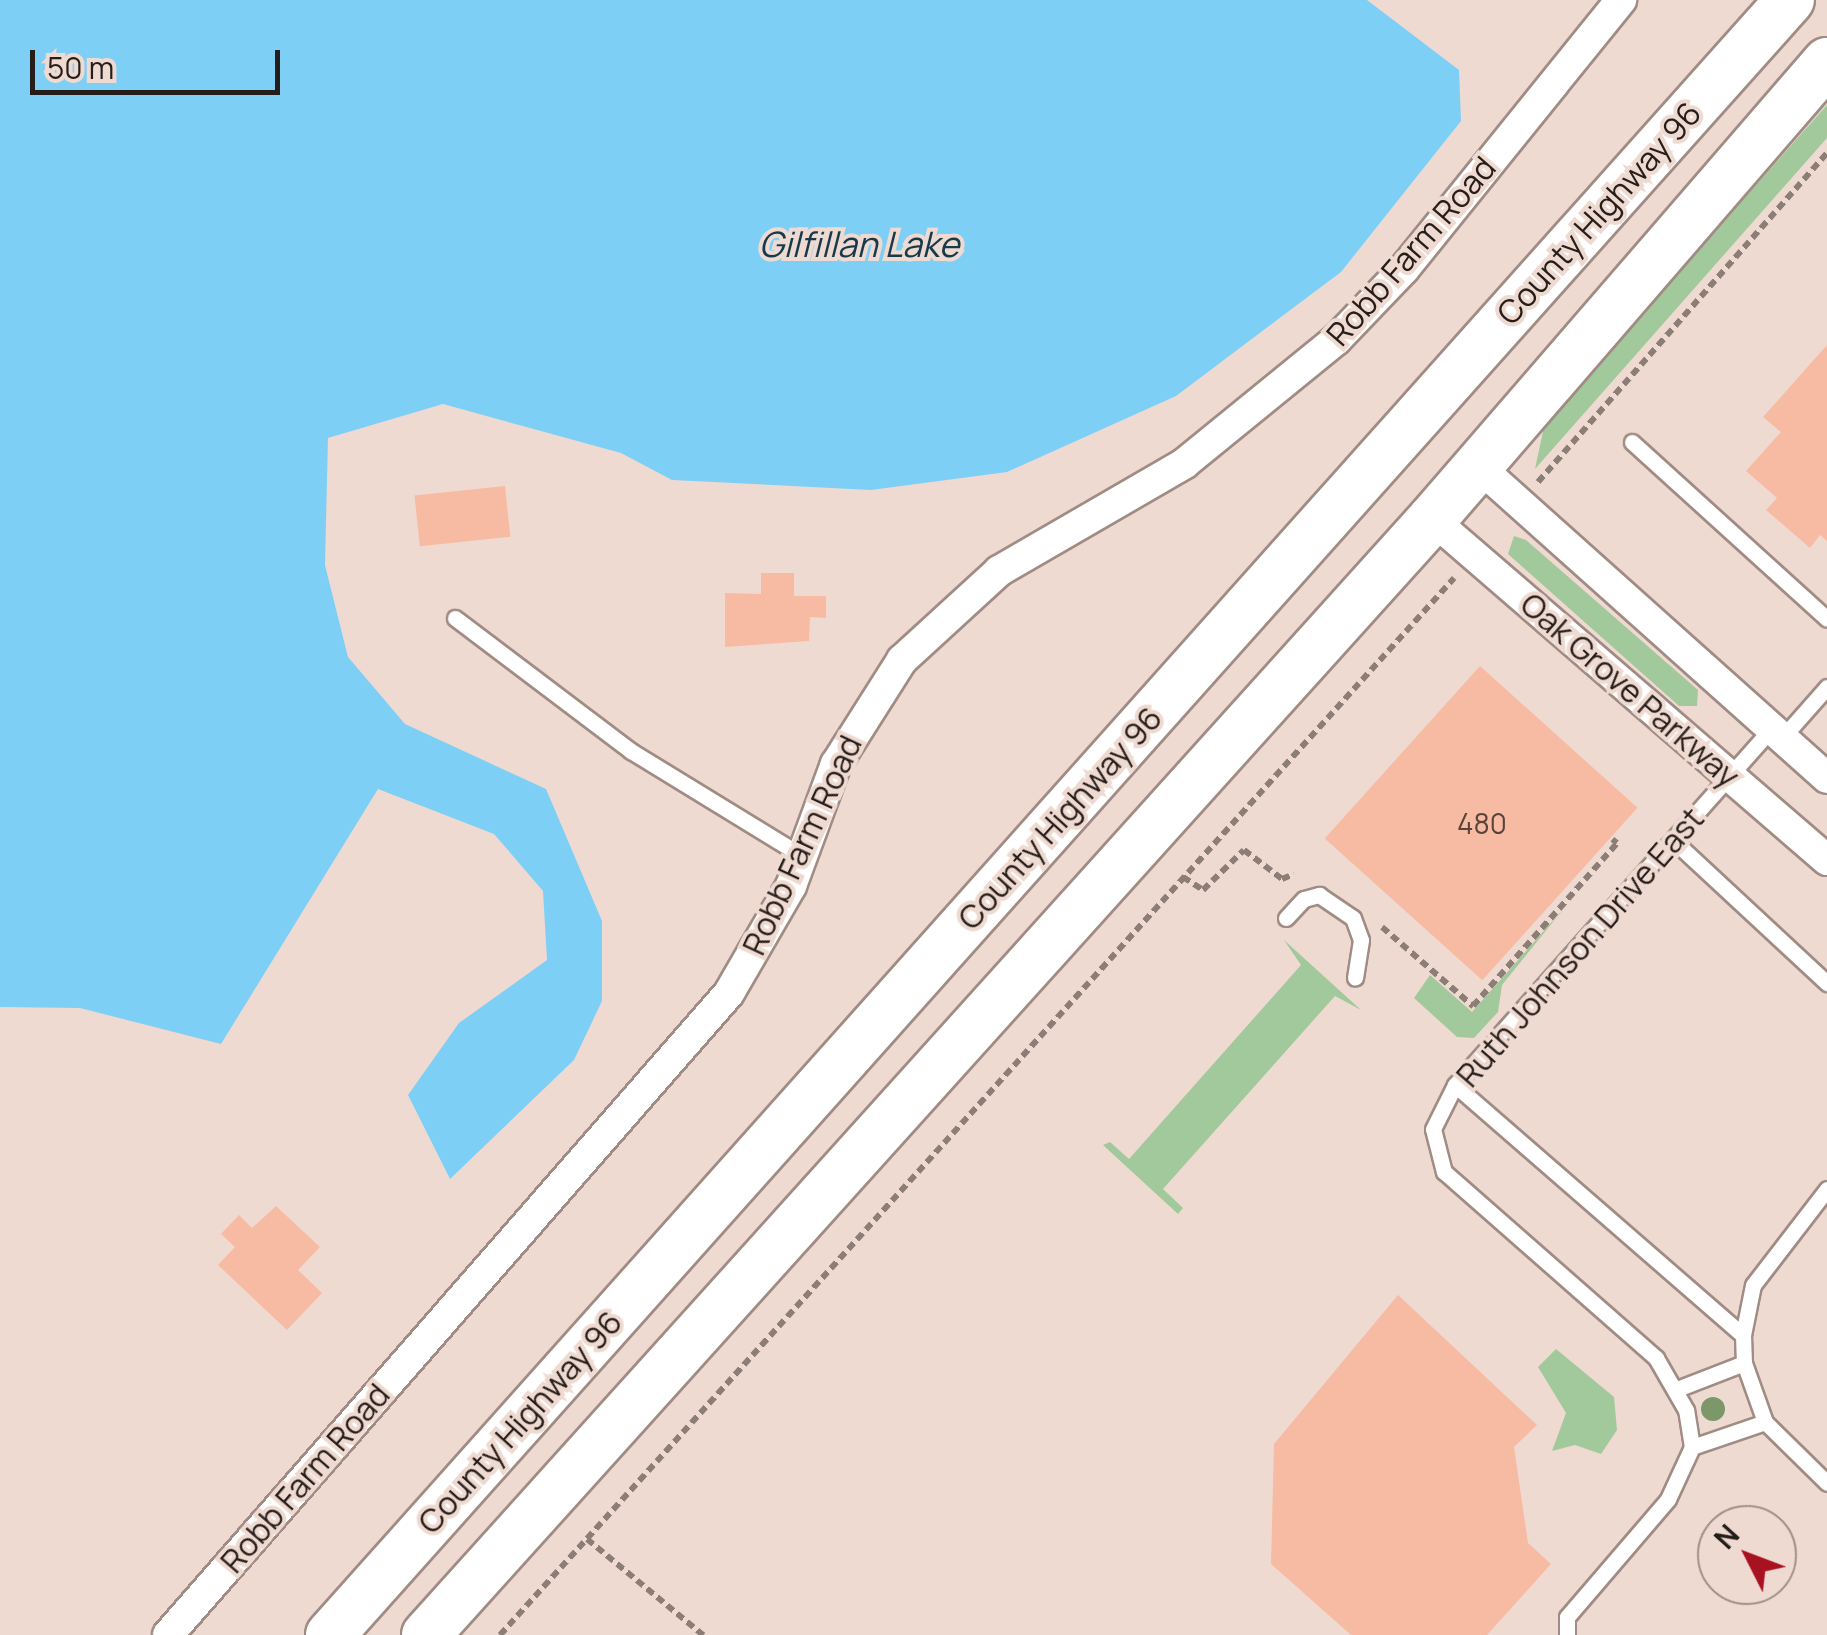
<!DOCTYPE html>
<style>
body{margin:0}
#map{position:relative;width:1827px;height:1635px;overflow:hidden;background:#efdad1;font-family:Manrope,sans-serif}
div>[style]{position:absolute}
.green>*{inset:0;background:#a2c99c}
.water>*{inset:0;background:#7ecff6}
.building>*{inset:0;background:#f6bba2;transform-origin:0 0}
.path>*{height:6px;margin-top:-3px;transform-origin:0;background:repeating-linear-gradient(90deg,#8c7e77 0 8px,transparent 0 13px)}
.roads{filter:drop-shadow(2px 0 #a08c84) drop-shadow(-2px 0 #a08c84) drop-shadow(0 2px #a08c84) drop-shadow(0 -2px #a08c84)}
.lane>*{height:15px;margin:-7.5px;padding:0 7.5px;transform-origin:7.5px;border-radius:7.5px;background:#fff}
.street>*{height:30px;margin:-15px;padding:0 15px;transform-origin:15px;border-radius:15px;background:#fff}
.primary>*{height:48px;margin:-24px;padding:0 24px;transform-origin:24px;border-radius:24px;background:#fff}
.trees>*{width:24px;height:24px;margin:-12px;border-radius:50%;background:#7c9769}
span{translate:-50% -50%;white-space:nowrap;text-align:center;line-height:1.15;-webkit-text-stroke:8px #efdad1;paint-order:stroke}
.number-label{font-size:28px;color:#59443c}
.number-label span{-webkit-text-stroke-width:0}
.street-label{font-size:32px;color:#251d1a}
.water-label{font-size:35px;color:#163a4b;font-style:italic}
.north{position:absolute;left:1697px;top:1505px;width:100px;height:100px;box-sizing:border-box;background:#efdad1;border:2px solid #9e8e88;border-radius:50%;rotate:312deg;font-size:28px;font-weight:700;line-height:40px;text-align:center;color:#251d1a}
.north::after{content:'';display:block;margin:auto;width:35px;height:45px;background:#a71120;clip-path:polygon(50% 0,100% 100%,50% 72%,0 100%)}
.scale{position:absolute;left:30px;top:50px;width:250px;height:45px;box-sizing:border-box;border:5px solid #251d1a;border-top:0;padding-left:12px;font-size:30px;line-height:35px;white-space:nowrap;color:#251d1a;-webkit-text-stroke:8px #efdad1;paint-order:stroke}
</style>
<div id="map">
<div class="green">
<div style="clip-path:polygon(1827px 105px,1827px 138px,1535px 469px,1545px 422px)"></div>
<div style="clip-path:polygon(1514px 536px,1526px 540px,1698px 690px,1697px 706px,1679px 706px,1508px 554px)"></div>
<div style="clip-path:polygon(1565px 907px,1502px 985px,1498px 1012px,1474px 1038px,1457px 1037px,1414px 998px,1430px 975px,1472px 1012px)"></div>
<div style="clip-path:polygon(1284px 940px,1361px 1010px,1335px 996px,1163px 1189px,1183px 1208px,1178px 1214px,1103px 1145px,1110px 1142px,1129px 1159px,1301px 965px)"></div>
<div style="clip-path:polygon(1556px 1349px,1614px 1397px,1617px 1430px,1601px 1454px,1575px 1445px,1552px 1451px,1566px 1413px,1538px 1367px)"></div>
</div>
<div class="water">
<div style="clip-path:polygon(0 0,1367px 0,1459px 70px,1461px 121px,1341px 272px,1176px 396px,1007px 472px,871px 490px,672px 480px,621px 453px,443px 404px,328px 438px,325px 565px,348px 657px,405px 724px,546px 789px,602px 921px,602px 1001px,574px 1060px,450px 1179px,408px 1095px,459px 1023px,547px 960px,543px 891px,494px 834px,378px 789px,221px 1044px,80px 1008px,0 1007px)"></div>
</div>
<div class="building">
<div style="clip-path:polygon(1827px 345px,1827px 541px,1820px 535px,1810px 548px,1766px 510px,1777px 498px,1746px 471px,1781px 432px,1763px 417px)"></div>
<div style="left:505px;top:486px;width:51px;height:91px;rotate:84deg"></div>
<div style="clip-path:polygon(761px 573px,794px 573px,794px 596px,826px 596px,826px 618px,810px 617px,809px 641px,725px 647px,725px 593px,761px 594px)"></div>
<div style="left:1480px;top:666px;width:212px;height:232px;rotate:42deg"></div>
<div style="clip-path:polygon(276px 1206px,320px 1247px,298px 1270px,322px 1293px,287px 1330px,218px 1265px,235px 1247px,221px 1234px,239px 1215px,252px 1228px)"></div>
<div style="clip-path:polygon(1398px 1295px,1537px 1425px,1514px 1447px,1528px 1543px,1551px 1564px,1487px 1635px,1351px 1635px,1271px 1564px,1274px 1444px)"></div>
</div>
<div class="path">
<div style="left:1538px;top:482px;width:438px;rotate:-48.7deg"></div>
<div style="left:1183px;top:877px;width:24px;rotate:33deg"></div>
<div style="left:1203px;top:890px;width:57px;rotate:-44.3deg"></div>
<div style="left:1244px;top:850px;width:48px;rotate:37.3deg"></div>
<div style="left:1282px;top:879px;width:13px;rotate:-23deg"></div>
<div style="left:1382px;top:927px;width:121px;rotate:41deg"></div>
<div style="left:1473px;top:1006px;width:217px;rotate:-48.5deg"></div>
<div style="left:1617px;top:843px;width:6px;rotate:-141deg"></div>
<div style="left:587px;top:1539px;width:151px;rotate:39.6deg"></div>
<div style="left:500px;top:1635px;width:1424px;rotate:-47.93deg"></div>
</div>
<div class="roads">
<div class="lane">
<div style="left:1632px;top:442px;width:263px;rotate:42.2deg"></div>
<div style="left:455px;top:618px;width:221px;rotate:37.1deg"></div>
<div style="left:631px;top:751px;width:199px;rotate:31.5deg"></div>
<div style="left:1782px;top:738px;width:68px;rotate:-48.6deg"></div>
<div style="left:1674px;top:841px;width:209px;rotate:42.9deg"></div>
<div style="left:1286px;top:918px;width:26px;rotate:-47deg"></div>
<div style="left:1304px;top:899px;width:16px;rotate:-15deg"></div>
<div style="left:1319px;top:895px;width:41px;rotate:34.1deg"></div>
<div style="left:1353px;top:918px;width:23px;rotate:70deg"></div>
<div style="left:1361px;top:940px;width:38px;rotate:99deg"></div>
<div style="left:1455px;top:1085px;width:381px;rotate:41deg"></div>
<div style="left:1827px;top:1189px;width:121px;rotate:127.6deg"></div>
<div style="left:1753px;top:1285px;width:51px;rotate:101.3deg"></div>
<div style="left:1743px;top:1335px;width:28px;rotate:88deg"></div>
<div style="left:1744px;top:1363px;width:63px;rotate:70.4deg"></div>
<div style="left:1765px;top:1422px;width:87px;rotate:44.5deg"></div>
<div style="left:1677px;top:1389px;width:72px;rotate:-21.2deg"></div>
<div style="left:1692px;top:1447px;width:77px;rotate:-18.9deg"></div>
<div style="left:1567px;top:1635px;width:18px;rotate:-90deg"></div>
<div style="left:1567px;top:1617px;width:155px;rotate:-49.4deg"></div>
<div style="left:1668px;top:1499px;width:57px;rotate:-65.2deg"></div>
<div style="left:1692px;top:1447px;width:37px;rotate:-99deg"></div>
<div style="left:1686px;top:1410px;width:60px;rotate:-120deg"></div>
<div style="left:1656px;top:1358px;width:282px;rotate:-138.7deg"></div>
<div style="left:1444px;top:1172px;width:44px;rotate:-104.3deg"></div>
<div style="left:1433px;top:1129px;width:49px;rotate:-63.4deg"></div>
<div style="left:1455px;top:1085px;width:476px;rotate:-48.4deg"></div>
</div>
<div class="street">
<div style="left:1478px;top:466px;width:468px;rotate:41.8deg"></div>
<div style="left:1432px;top:519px;width:522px;rotate:40.8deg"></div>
<div style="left:168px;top:1635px;width:853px;rotate:-48.85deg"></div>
<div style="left:729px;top:993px;width:124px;rotate:-59.9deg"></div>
<div style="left:791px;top:886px;width:130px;rotate:-69.8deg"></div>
<div style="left:836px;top:764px;width:123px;rotate:-57.6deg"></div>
<div style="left:902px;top:660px;width:132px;rotate:-42.5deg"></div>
<div style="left:999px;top:571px;width:215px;rotate:-30.1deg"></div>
<div style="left:1185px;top:463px;width:195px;rotate:-39.2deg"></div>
<div style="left:1336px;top:340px;width:98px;rotate:-46.2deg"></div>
<div style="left:1404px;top:269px;width:346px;rotate:-51.1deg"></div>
</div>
<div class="primary">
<div style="left:330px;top:1635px;width:2192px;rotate:-48.24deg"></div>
<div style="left:426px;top:1635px;width:1502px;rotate:-47.97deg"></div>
<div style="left:1432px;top:519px;width:604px;rotate:-49.16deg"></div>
</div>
</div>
<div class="trees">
<div style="left:1713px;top:1409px"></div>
</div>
<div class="number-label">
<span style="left:1482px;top:823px">480</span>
</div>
<div class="street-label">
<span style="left:1599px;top:213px;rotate:-48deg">County Highway 96</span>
<span style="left:1411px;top:251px;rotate:-49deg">Robb Farm Road</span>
<span style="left:1630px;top:690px;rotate:41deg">Oak Grove Parkway</span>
<span style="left:1060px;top:818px;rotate:-48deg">County Highway 96</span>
<span style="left:802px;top:845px;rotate:-65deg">Robb Farm Road</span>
<span style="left:1580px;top:947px;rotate:-49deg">Ruth Johnson Drive East</span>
<span style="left:520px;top:1422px;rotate:-48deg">County Highway 96</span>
<span style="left:305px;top:1478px;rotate:-49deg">Robb Farm Road</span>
</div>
<div class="water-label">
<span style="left:859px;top:244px">Gilfillan Lake</span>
</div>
<div class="north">N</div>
<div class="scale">50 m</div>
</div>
